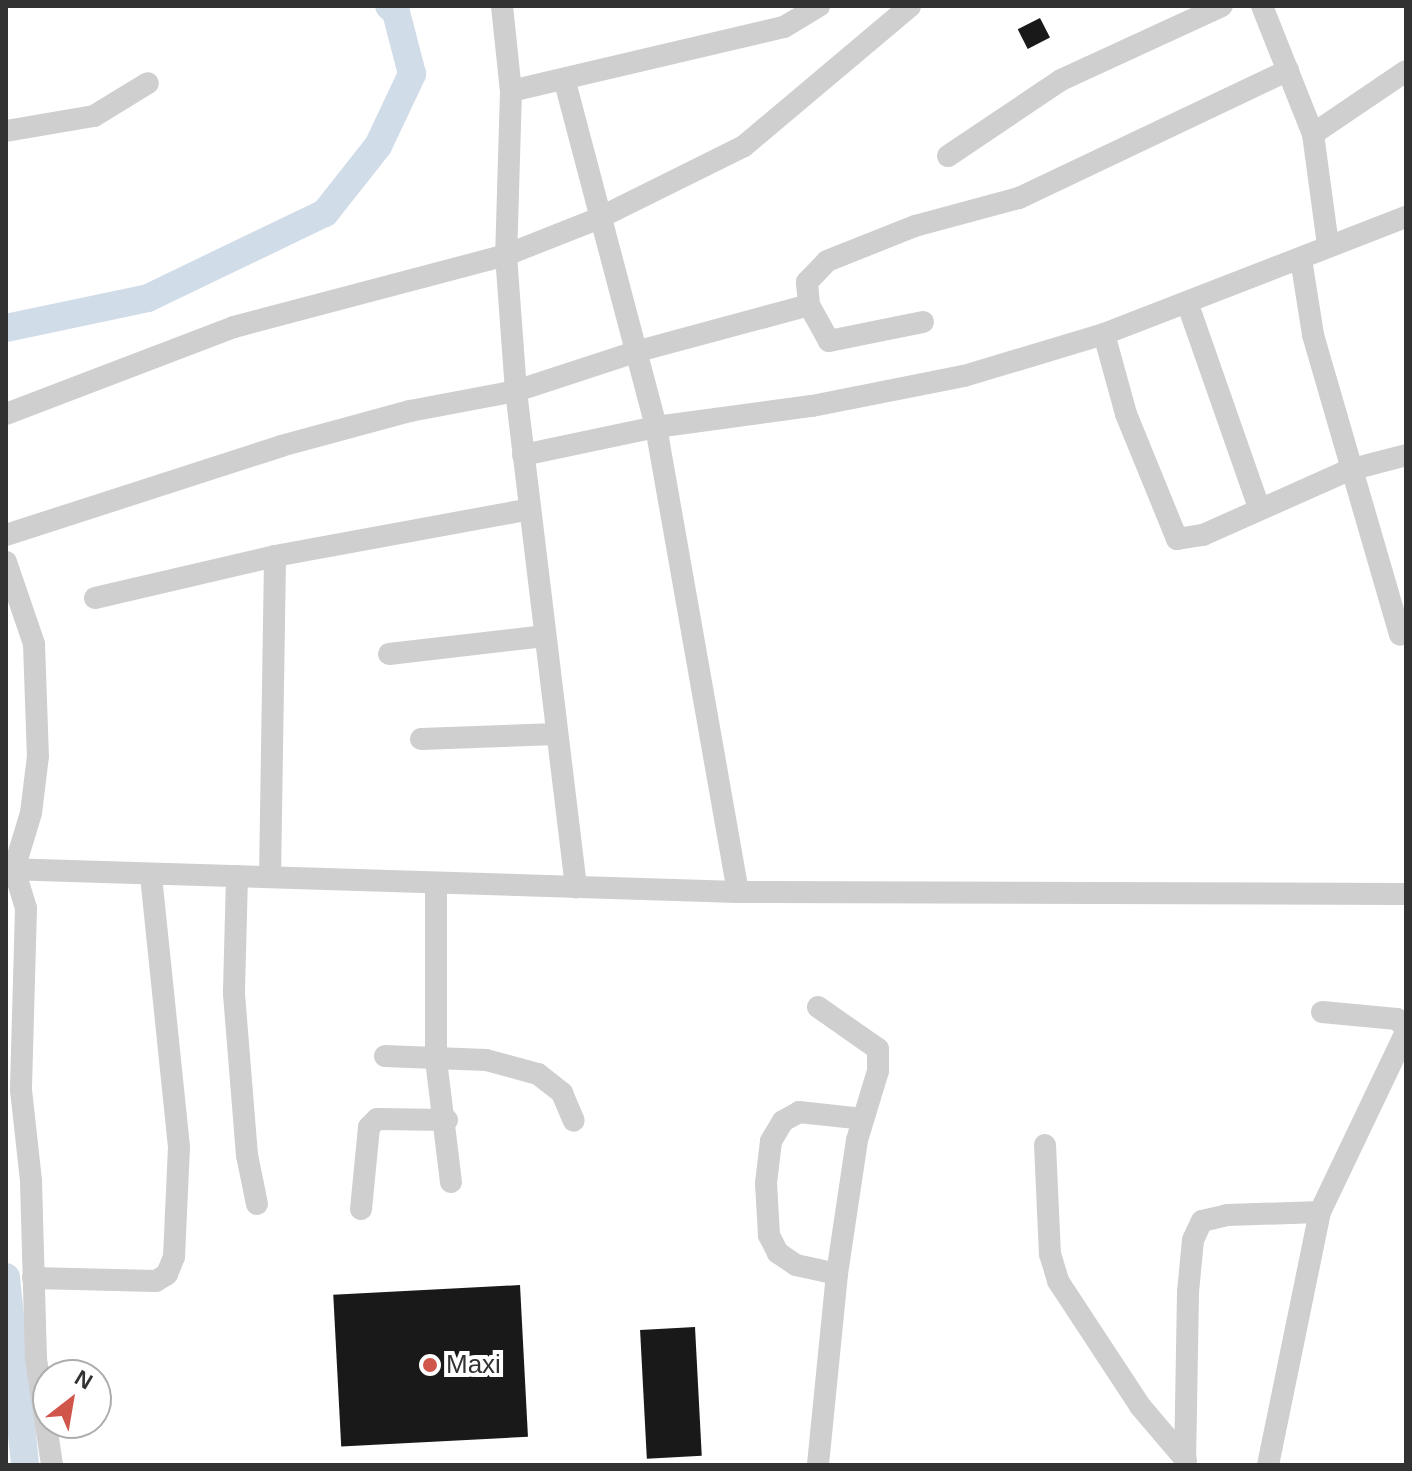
<!DOCTYPE html>
<style>
body{margin:0}
#map{position:relative;width:1412px;height:1471px;overflow:hidden;background:#fff;font-family:Arial,sans-serif}
div>[style]{position:absolute}
.river>*{height:28px;margin:-14px;padding:0 14px;transform-origin:14px;border-radius:14px;background:#d1dce9}
.building>*{inset:0;background:#191919;transform-origin:0 0}
.minor>*{height:22px;margin:-11px;padding:0 11px;transform-origin:11px;border-radius:11px;background:#cfcfcf}
.dots>*{width:22px;height:22px;translate:-50% -50%;box-sizing:border-box;border:4px solid #fff;border-radius:50%}
span{translate:-50% -50%;white-space:nowrap;text-align:center;line-height:1.15;-webkit-text-stroke:8px #fff;paint-order:stroke}
.poi-label{font-size:26px;color:#323232}
.left{translate:0 -50%;text-align:left}
.frame{position:absolute;inset:0;border:8px solid #323232;pointer-events:none}
.north{position:absolute;left:32px;top:1359px;width:80px;height:80px;box-sizing:border-box;background:#fff;border:2px solid #adadad;border-radius:50%;rotate:31deg;font-size:22px;font-weight:700;line-height:32px;text-align:center;color:#323232}
.north::after{content:'';display:block;margin:auto;width:28px;height:36px;background:#d0564c;clip-path:polygon(50% 0,100% 100%,50% 72%,0 100%)}
</style>
<div id="map">
<div class="river">
<div style="left:6px;top:328px;width:145px;rotate:-11.9deg"></div>
<div style="left:148px;top:298px;width:196px;rotate:-25.7deg"></div>
<div style="left:325px;top:213px;width:85px;rotate:-51.7deg"></div>
<div style="left:378px;top:146px;width:80px;rotate:-64.7deg"></div>
<div style="left:412px;top:74px;width:64px;rotate:-104.5deg"></div>
<div style="left:396px;top:12px;width:9px;rotate:-139deg"></div>
<div style="left:6px;top:1277px;width:189px;rotate:84.2deg"></div>
</div>
<div class="building">
<div style="left:1040px;top:18px;width:22px;height:25px;rotate:63deg"></div>
<div style="left:520px;top:1285px;width:152px;height:187px;rotate:87deg"></div>
<div style="left:695px;top:1327px;width:129px;height:55px;rotate:87deg"></div>
</div>
<div class="minor">
<div style="left:502px;top:6px;width:85px;rotate:84deg"></div>
<div style="left:511px;top:91px;width:164px;rotate:91.7deg"></div>
<div style="left:506px;top:255px;width:136px;rotate:85.8deg"></div>
<div style="left:516px;top:391px;width:500px;rotate:83.1deg"></div>
<div style="left:1262px;top:6px;width:138px;rotate:68.3deg"></div>
<div style="left:1313px;top:134px;width:112px;rotate:82.3deg"></div>
<div style="left:565px;top:82px;width:357px;rotate:75.2deg"></div>
<div style="left:656px;top:427px;width:472px;rotate:80deg"></div>
<div style="left:511px;top:91px;width:280px;rotate:-13.2deg"></div>
<div style="left:784px;top:27px;width:41px;rotate:-31deg"></div>
<div style="left:6px;top:131px;width:89px;rotate:-9.7deg"></div>
<div style="left:94px;top:116px;width:63px;rotate:-31.4deg"></div>
<div style="left:1313px;top:134px;width:112px;rotate:-34.1deg"></div>
<div style="left:948px;top:156px;width:136px;rotate:-33.9deg"></div>
<div style="left:1061px;top:80px;width:177px;rotate:-24.7deg"></div>
<div style="left:1301px;top:259px;width:77px;rotate:81deg"></div>
<div style="left:1313px;top:335px;width:312px;rotate:73.8deg"></div>
<div style="left:1187px;top:302px;width:218px;rotate:70.7deg"></div>
<div style="left:923px;top:322px;width:96px;rotate:168.6deg"></div>
<div style="left:829px;top:341px;width:41px;rotate:-119.1deg"></div>
<div style="left:809px;top:305px;width:23px;rotate:-95deg"></div>
<div style="left:807px;top:282px;width:29px;rotate:-46deg"></div>
<div style="left:827px;top:261px;width:95px;rotate:-21.7deg"></div>
<div style="left:915px;top:226px;width:108px;rotate:-15.1deg"></div>
<div style="left:1019px;top:198px;width:298px;rotate:-25.4deg"></div>
<div style="left:1104px;top:334px;width:83px;rotate:74.6deg"></div>
<div style="left:1126px;top:414px;width:135px;rotate:67.8deg"></div>
<div style="left:1177px;top:539px;width:26px;rotate:-9deg"></div>
<div style="left:1203px;top:535px;width:160px;rotate:-24deg"></div>
<div style="left:1349px;top:470px;width:59px;rotate:-14.7deg"></div>
<div style="left:6px;top:414px;width:244px;rotate:-20.9deg"></div>
<div style="left:234px;top:327px;width:281px;rotate:-14.8deg"></div>
<div style="left:506px;top:255px;width:98px;rotate:-21.6deg"></div>
<div style="left:597px;top:219px;width:164px;rotate:-26.4deg"></div>
<div style="left:744px;top:146px;width:217px;rotate:-40.1deg"></div>
<div style="left:523px;top:455px;width:136px;rotate:-11.9deg"></div>
<div style="left:656px;top:427px;width:157px;rotate:-7.7deg"></div>
<div style="left:812px;top:406px;width:155px;rotate:-11.2deg"></div>
<div style="left:964px;top:376px;width:146px;rotate:-16.7deg"></div>
<div style="left:1104px;top:334px;width:324px;rotate:-21.2deg"></div>
<div style="left:6px;top:535px;width:289px;rotate:-17.9deg"></div>
<div style="left:281px;top:446px;width:134px;rotate:-15.2deg"></div>
<div style="left:410px;top:411px;width:108px;rotate:-10.7deg"></div>
<div style="left:516px;top:391px;width:125px;rotate:-18.1deg"></div>
<div style="left:635px;top:352px;width:180px;rotate:-15.1deg"></div>
<div style="left:6px;top:562px;width:87px;rotate:71.1deg"></div>
<div style="left:34px;top:644px;width:112px;rotate:88deg"></div>
<div style="left:38px;top:756px;width:57px;rotate:97deg"></div>
<div style="left:31px;top:813px;width:59px;rotate:106.9deg"></div>
<div style="left:14px;top:869px;width:41px;rotate:72.9deg"></div>
<div style="left:26px;top:908px;width:182px;rotate:91.6deg"></div>
<div style="left:21px;top:1090px;width:92px;rotate:83.7deg"></div>
<div style="left:31px;top:1181px;width:178px;rotate:88.4deg"></div>
<div style="left:36px;top:1359px;width:107px;rotate:81.4deg"></div>
<div style="left:95px;top:598px;width:185px;rotate:-13.1deg"></div>
<div style="left:275px;top:556px;width:259px;rotate:-10.4deg"></div>
<div style="left:389px;top:654px;width:157px;rotate:-6.6deg"></div>
<div style="left:421px;top:739px;width:136px;rotate:-2.1deg"></div>
<div style="left:6px;top:869px;width:732px;rotate:1.8deg"></div>
<div style="left:738px;top:892px;width:668px;rotate:0.17deg"></div>
<div style="left:237px;top:876px;width:118px;rotate:91.5deg"></div>
<div style="left:234px;top:994px;width:162px;rotate:85.4deg"></div>
<div style="left:247px;top:1155px;width:50px;rotate:78.5deg"></div>
<div style="left:270px;top:877px;width:321px;rotate:-89.1deg"></div>
<div style="left:436px;top:883px;width:177px;rotate:90deg"></div>
<div style="left:436px;top:1060px;width:123px;rotate:83deg"></div>
<div style="left:818px;top:1007px;width:73px;rotate:35deg"></div>
<div style="left:878px;top:1049px;width:22px;rotate:90deg"></div>
<div style="left:878px;top:1071px;width:72px;rotate:106.9deg"></div>
<div style="left:857px;top:1140px;width:135px;rotate:98.5deg"></div>
<div style="left:837px;top:1274px;width:192px;rotate:95.7deg"></div>
<div style="left:1322px;top:1012px;width:75px;rotate:5.3deg"></div>
<div style="left:1397px;top:1019px;width:13px;rotate:48deg"></div>
<div style="left:385px;top:1056px;width:101px;rotate:2.3deg"></div>
<div style="left:486px;top:1060px;width:54px;rotate:15.1deg"></div>
<div style="left:538px;top:1074px;width:31px;rotate:38deg"></div>
<div style="left:562px;top:1093px;width:30px;rotate:67deg"></div>
<div style="left:1045px;top:1145px;width:109px;rotate:87.4deg"></div>
<div style="left:1050px;top:1254px;width:28px;rotate:73deg"></div>
<div style="left:1058px;top:1281px;width:149px;rotate:56.7deg"></div>
<div style="left:1140px;top:1406px;width:71px;rotate:49.6deg"></div>
<div style="left:361px;top:1209px;width:82px;rotate:-84.4deg"></div>
<div style="left:369px;top:1127px;width:11px;rotate:-45deg"></div>
<div style="left:377px;top:1119px;width:70px;rotate:0.8deg"></div>
<div style="left:837px;top:1274px;width:42px;rotate:-167.6deg"></div>
<div style="left:796px;top:1265px;width:22px;rotate:-146deg"></div>
<div style="left:778px;top:1253px;width:20px;rotate:-117deg"></div>
<div style="left:769px;top:1235px;width:52px;rotate:-93.3deg"></div>
<div style="left:766px;top:1183px;width:42px;rotate:-83.2deg"></div>
<div style="left:771px;top:1141px;width:23px;rotate:-59deg"></div>
<div style="left:783px;top:1121px;width:18px;rotate:-29deg"></div>
<div style="left:799px;top:1112px;width:64px;rotate:6.2deg"></div>
<div style="left:33px;top:1278px;width:123px;rotate:1.4deg"></div>
<div style="left:156px;top:1281px;width:13px;rotate:-32deg"></div>
<div style="left:167px;top:1274px;width:18px;rotate:-68deg"></div>
<div style="left:174px;top:1257px;width:110px;rotate:-87.4deg"></div>
<div style="left:179px;top:1147px;width:274px;rotate:-95.9deg"></div>
<div style="left:1185px;top:1465px;width:173px;rotate:-89deg"></div>
<div style="left:1188px;top:1292px;width:52px;rotate:-84.5deg"></div>
<div style="left:1193px;top:1240px;width:21px;rotate:-65deg"></div>
<div style="left:1202px;top:1221px;width:26px;rotate:-13deg"></div>
<div style="left:1227px;top:1215px;width:93px;rotate:-1.8deg"></div>
<div style="left:1268px;top:1465px;width:258px;rotate:-78.4deg"></div>
<div style="left:1320px;top:1212px;width:199px;rotate:-64.5deg"></div>
</div>
<div class="dots">
<div style="left:430px;top:1365px;background:#d0564c"></div>
</div>
<div class="poi-label">
<span class="left" style="left:446px;top:1365px">Maxi</span>
</div>
<div class="frame"></div>
<div class="north">N</div>
</div>
